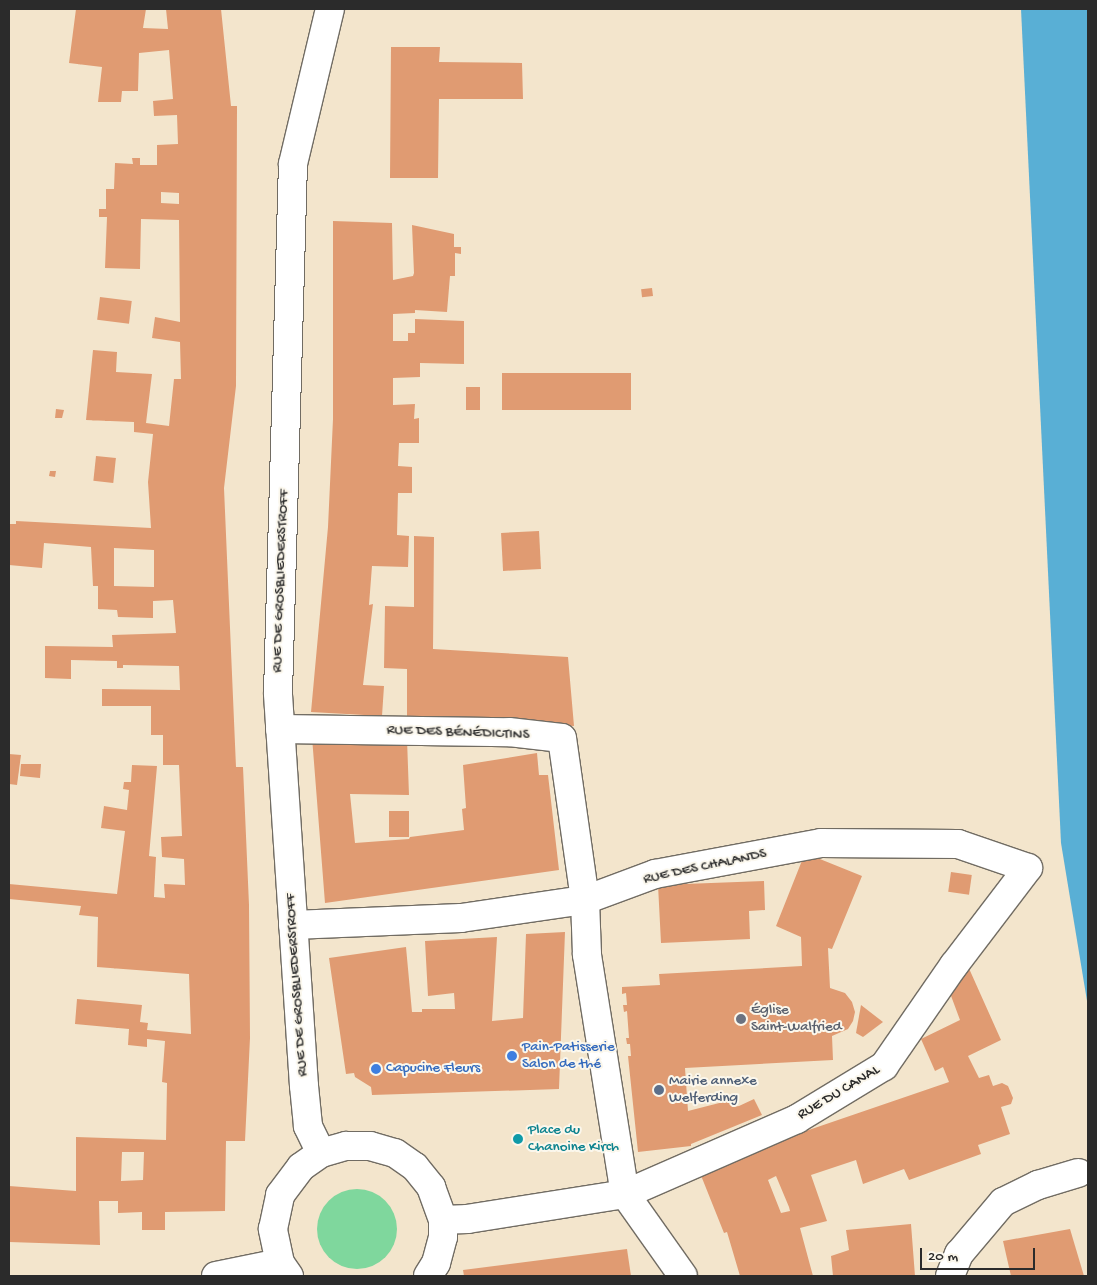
<!DOCTYPE html>
<meta charset="utf-8">
<style>
body{margin:0}
#map{position:relative;width:1097px;height:1285px;overflow:hidden;background:#f3e5cc;font-family:"Gochi Hand",sans-serif}
div>[style]{position:absolute}
.green>*{inset:0;background:#7fd79d}
.round{border-radius:50%}
.water>*{inset:0;background:#59afd5}
.building>*{inset:0;background:#e09b72;transform-origin:0 0}
.roads{filter:drop-shadow(1px 0 #716c63) drop-shadow(-1px 0 #716c63) drop-shadow(0 1px #716c63) drop-shadow(0 -1px #716c63)}
.minor>*{height:28px;margin:-14px;padding:0 14px;transform-origin:14px;border-radius:14px;background:#fff}
.major>*{height:28px;margin:-14px;padding:0 14px;transform-origin:14px;border-radius:14px;background:#fff}
.dots>*{width:14px;height:14px;translate:-50% -50%;box-sizing:border-box;border:2px solid #fbf7ec;border-radius:50%}
span{translate:-50% -50%;white-space:nowrap;text-align:center;line-height:1.15;-webkit-text-stroke:4px #fbf7ec;paint-order:stroke}
.street-label{font-size:15px;color:#2b2b2b}
.worship-label{font-size:15px;color:#5b616d}
.left{translate:0 -50%;text-align:left}
.shop-label{font-size:15px;color:#366cbe}
.service-label{font-size:15px;color:#4e5e75}
.culture-label{font-size:15px;color:#0d838f}
.frame{position:absolute;inset:0;border:10px solid #2b2b2b;pointer-events:none}
.scale{position:absolute;left:920px;top:1248px;width:115px;height:22px;box-sizing:border-box;border:2px solid #2b2b2b;border-top:0;padding-left:6px;font-size:15px;line-height:18px;white-space:nowrap;color:#2b2b2b;-webkit-text-stroke:4px #fbf7ec;paint-order:stroke}
</style>
<div id="map">
<div class="green">
<div class="round" style="left:317px;top:1189px;width:80px;height:80px"></div>
</div>
<div class="water">
<div style="clip-path:polygon(1021px 9px,1088px 9px,1088px 1007px,1061px 843px)"></div>
</div>
<div class="building">
<div style="clip-path:polygon(evenodd,76px 9px,146px 9px,143px 28px,168px 29px,166px 9px,221px 9px,231px 106px,237px 106px,236px 386px,224px 488px,236px 767px,243px 767px,249px 905px,250px 1038px,245px 1141px,226px 1141px,225px 1211px,165px 1212px,165px 1230px,142px 1230px,142px 1212px,118px 1213px,118px 1201px,99px 1201px,100px 1245px,9px 1242px,9px 1186px,76px 1191px,76px 1137px,166px 1140px,167px 1083px,162px 1082px,165px 1041px,147px 1039px,147px 1047px,128px 1045px,129px 1029px,75px 1024px,77px 999px,142px 1005px,140px 1022px,148px 1023px,147px 1030px,191px 1034px,189px 974px,97px 967px,98px 917px,79px 915px,81px 906px,9px 899px,9px 884px,117px 894px,125px 831px,101px 828px,104px 806px,127px 810px,129px 790px,123px 789px,124px 782px,131px 782px,132px 765px,157px 766px,149px 856px,156px 857px,154px 897px,165px 898px,164px 884px,185px 885px,184px 859px,162px 857px,161px 837px,182px 836px,179px 765px,163px 765px,163px 735px,151px 735px,151px 706px,102px 706px,102px 689px,180px 690px,179px 666px,123px 665px,123px 668px,117px 668px,117px 661px,71px 660px,71px 679px,45px 678px,45px 646px,113px 647px,112px 635px,176px 633px,173px 600px,153px 601px,153px 618px,118px 617px,117px 610px,98px 609px,98px 586px,93px 586px,91px 547px,44px 543px,42px 568px,9px 565px,9px 524px,16px 524px,16px 521px,151px 528px,148px 482px,153px 434px,134px 432px,134px 422px,86px 420px,93px 350px,117px 352px,116px 372px,152px 374px,146px 423px,169px 426px,174px 379px,181px 379px,180px 342px,152px 338px,155px 317px,180px 322px,179px 220px,141px 219px,140px 269px,105px 268px,107px 217px,99px 217px,99px 209px,106px 209px,106px 189px,114px 189px,115px 163px,133px 164px,132px 158px,140px 158px,140px 165px,157px 165px,157px 145px,178px 144px,177px 115px,154px 116px,153px 101px,173px 99px,169px 50px,139px 53px,138px 91px,122px 91px,121px 102px,98px 102px,102px 67px,69px 63px,76px 9px,161px 192px,179px 193px,179px 204px,161px 203px,161px 192px,76px 9px,114px 548px,154px 550px,154px 587px,114px 586px,114px 548px,76px 9px,122px 1152px,144px 1152px,143px 1180px,121px 1181px,122px 1152px)"></div>
<div style="clip-path:polygon(391px 47px,440px 47px,439px 62px,522px 63px,523px 99px,439px 99px,438px 178px,390px 178px)"></div>
<div style="clip-path:polygon(333px 221px,392px 223px,393px 280px,413px 276px,414px 273px,412px 225px,454px 234px,454px 247px,461px 247px,461px 254px,455px 253px,455px 276px,450px 276px,447px 312px,415px 310px,415px 313px,393px 314px,393px 341px,408px 341px,408px 333px,415px 333px,415px 319px,464px 321px,464px 364px,420px 363px,420px 377px,393px 378px,393px 405px,415px 404px,414px 419px,419px 418px,419px 443px,399px 443px,398px 466px,412px 467px,412px 493px,398px 493px,397px 535px,409px 536px,408px 567px,372px 566px,369px 605px,373px 604px,363px 685px,384px 686px,382px 716px,311px 712px,328px 527px,333px 419px)"></div>
<div style="left:652px;top:288px;width:8px;height:11px;rotate:83deg"></div>
<div style="left:100px;top:297px;width:32px;height:23px;rotate:7deg"></div>
<div style="left:502px;top:373px;width:129px;height:37px"></div>
<div style="left:466px;top:387px;width:14px;height:23px"></div>
<div style="clip-path:polygon(56px 409px,64px 410px,62px 418px,55px 418px)"></div>
<div style="left:96px;top:456px;width:20px;height:25px;rotate:6deg"></div>
<div style="clip-path:polygon(50px 471px,56px 471px,55px 477px,49px 476px)"></div>
<div style="left:539px;top:531px;width:38px;height:38px;rotate:87deg"></div>
<div style="clip-path:polygon(414px 536px,434px 537px,433px 649px,568px 657px,574px 726px,407px 717px,407px 669px,384px 668px,385px 606px,414px 607px)"></div>
<div style="clip-path:polygon(312px 737px,407px 739px,409px 795px,350px 794px,355px 843px,409px 839px,410px 837px,464px 830px,462px 809px,466px 808px,463px 765px,537px 753px,539px 775px,548px 775px,559px 870px,325px 903px)"></div>
<div style="clip-path:polygon(9px 754px,21px 755px,17px 785px,9px 784px)"></div>
<div style="clip-path:polygon(21px 764px,41px 764px,40px 778px,20px 776px)"></div>
<div style="left:389px;top:811px;width:20px;height:26px"></div>
<div style="clip-path:polygon(805px 853px,862px 876px,832px 949px,828px 948px,830px 988px,845px 993px,852px 1002px,855px 1012px,853px 1021px,848px 1029px,832px 1036px,833px 1060px,685px 1068px,688px 1111px,731px 1100px,732px 1107px,739px 1106px,754px 1099px,762px 1115px,691px 1144px,691px 1146px,638px 1152px,628px 1056px,631px 1056px,630px 1044px,627px 1044px,626px 1038px,629px 1038px,627px 1011px,624px 1012px,623px 1005px,627px 1005px,626px 993px,622px 994px,622px 987px,660px 985px,659px 974px,802px 966px,801px 937px,776px 926px)"></div>
<div style="left:951px;top:872px;width:21px;height:20px;rotate:8deg"></div>
<div style="clip-path:polygon(764px 881px,765px 910px,749px 911px,750px 939px,661px 943px,658px 885px)"></div>
<div style="clip-path:polygon(565px 932px,559px 1089px,372px 1095px,371px 1087px,355px 1077px,354px 1073px,346px 1074px,329px 958px,406px 947px,412px 1012px,422px 1012px,422px 1009px,455px 1009px,454px 993px,428px 996px,425px 941px,497px 937px,492px 1021px,523px 1018px,526px 934px)"></div>
<div style="clip-path:polygon(evenodd,967px 964px,1001px 1040px,968px 1056px,979px 1078px,989px 1075px,993px 1086px,1002px 1083px,1008px 1086px,1013px 1098px,1011px 1104px,1001px 1107px,1010px 1134px,978px 1145px,981px 1154px,909px 1180px,904px 1169px,863px 1184px,856px 1160px,811px 1175px,827px 1221px,800px 1228px,813px 1276px,740px 1276px,727px 1232px,724px 1233px,698px 1168px,949px 1082px,943px 1067px,935px 1071px,921px 1039px,960px 1020px,947px 985px,967px 964px,776px 1176px,789px 1207px,790px 1211px,781px 1213px,768px 1180px,776px 1176px)"></div>
<div style="clip-path:polygon(861px 1005px,883px 1022px,863px 1037px,856px 1033px)"></div>
<div style="clip-path:polygon(911px 1224px,915px 1276px,833px 1276px,831px 1256px,849px 1250px,846px 1230px)"></div>
<div style="clip-path:polygon(1070px 1229px,1084px 1276px,1011px 1276px,1003px 1241px)"></div>
<div style="clip-path:polygon(627px 1249px,631px 1276px,464px 1276px,463px 1270px)"></div>
</div>
<div class="roads">
<div class="minor">
<div style="left:280px;top:729px;width:229px;rotate:0.8deg"></div>
<div style="left:509px;top:732px;width:53px;rotate:6.5deg"></div>
<div style="left:562px;top:738px;width:164px;rotate:81.9deg"></div>
<div style="left:585px;top:900px;width:55px;rotate:87.9deg"></div>
<div style="left:587px;top:955px;width:242px;rotate:81deg"></div>
<div style="left:625px;top:1194px;width:100px;rotate:54.7deg"></div>
<div style="left:293px;top:925px;width:168px;rotate:-2.4deg"></div>
<div style="left:461px;top:918px;width:125px;rotate:-8.3deg"></div>
<div style="left:585px;top:900px;width:75px;rotate:-20.4deg"></div>
<div style="left:655px;top:874px;width:169px;rotate:-10.6deg"></div>
<div style="left:821px;top:843px;width:137px;rotate:0.4deg"></div>
<div style="left:958px;top:844px;width:74px;rotate:18.9deg"></div>
<div style="left:1028px;top:868px;width:122px;rotate:127.3deg"></div>
<div style="left:954px;top:965px;width:123px;rotate:124.7deg"></div>
<div style="left:884px;top:1066px;width:102px;rotate:148.7deg"></div>
<div style="left:797px;top:1119px;width:188px;rotate:156.4deg"></div>
<div style="left:625px;top:1194px;width:159px;rotate:171deg"></div>
<div style="left:468px;top:1219px;width:25px;rotate:178deg"></div>
<div style="left:950px;top:1276px;width:24px;rotate:-68deg"></div>
<div style="left:959px;top:1254px;width:68px;rotate:-49.8deg"></div>
<div style="left:1003px;top:1202px;width:39px;rotate:-26deg"></div>
<div style="left:1038px;top:1185px;width:42px;rotate:-16.7deg"></div>
</div>
<div class="major">
<div style="left:321px;top:1153px;width:30px;rotate:-116deg"></div>
<div style="left:308px;top:1126px;width:40px;rotate:-95.7deg"></div>
<div style="left:304px;top:1086px;width:394px;rotate:-93.8deg"></div>
<div style="left:278px;top:693px;width:529px;rotate:-88.38deg"></div>
<div style="left:293px;top:164px;width:159px;rotate:-76.6deg"></div>
<div style="left:216px;top:1276px;width:65px;rotate:-11.5deg"></div>
<div style="left:289px;top:1276px;width:16px;rotate:-125deg"></div>
<div style="left:280px;top:1263px;width:35px;rotate:-102deg"></div>
<div style="left:273px;top:1229px;width:35px;rotate:-78deg"></div>
<div style="left:280px;top:1195px;width:35px;rotate:-53deg"></div>
<div style="left:301px;top:1167px;width:24px;rotate:-35deg"></div>
<div style="left:321px;top:1153px;width:26px;rotate:-16deg"></div>
<div style="left:346px;top:1146px;width:24px"></div>
<div style="left:370px;top:1146px;width:26px;rotate:16deg"></div>
<div style="left:395px;top:1153px;width:24px;rotate:35deg"></div>
<div style="left:415px;top:1167px;width:26px;rotate:51deg"></div>
<div style="left:431px;top:1187px;width:35px;rotate:70deg"></div>
<div style="left:443px;top:1220px;width:17px;rotate:90deg"></div>
<div style="left:443px;top:1237px;width:27px;rotate:105deg"></div>
<div style="left:436px;top:1263px;width:15px;rotate:122deg"></div>
</div>
</div>
<div class="dots">
<div style="left:741px;top:1019px;background:#6b7280"></div>
<div style="left:512px;top:1056px;background:#3f7fe0"></div>
<div style="left:376px;top:1069px;background:#3f7fe0"></div>
<div style="left:659px;top:1090px;background:#5c6f8a"></div>
<div style="left:518px;top:1139px;background:#0f9aa8"></div>
</div>
<div class="street-label">
<span style="left:281px;top:581px;rotate:-88deg">RUE DE GROSBLIEDERSTROFF</span>
<span style="left:458px;top:733px;rotate:2deg">RUE DES BÉNÉDICTINS</span>
<span style="left:705px;top:867px;rotate:-12deg">RUE DES CHALANDS</span>
<span style="left:297px;top:985px;rotate:-94deg">RUE DE GROSBLIEDERSTROFF</span>
<span style="left:839px;top:1093px;rotate:-31deg">RUE DU CANAL</span>
</div>
<div class="worship-label">
<span class="left" style="left:751px;top:1019px">Église<br>Saint-Walfried</span>
</div>
<div class="shop-label">
<span class="left" style="left:522px;top:1056px">Pain-Patisserie<br>Salon de thé</span>
<span class="left" style="left:386px;top:1069px">Capucine Fleurs</span>
</div>
<div class="service-label">
<span class="left" style="left:669px;top:1090px">Mairie annexe<br>Welferding</span>
</div>
<div class="culture-label">
<span class="left" style="left:528px;top:1139px">Place du<br>Chanoine Kirch</span>
</div>
<div class="frame"></div>
<div class="scale">20 m</div>
</div>
